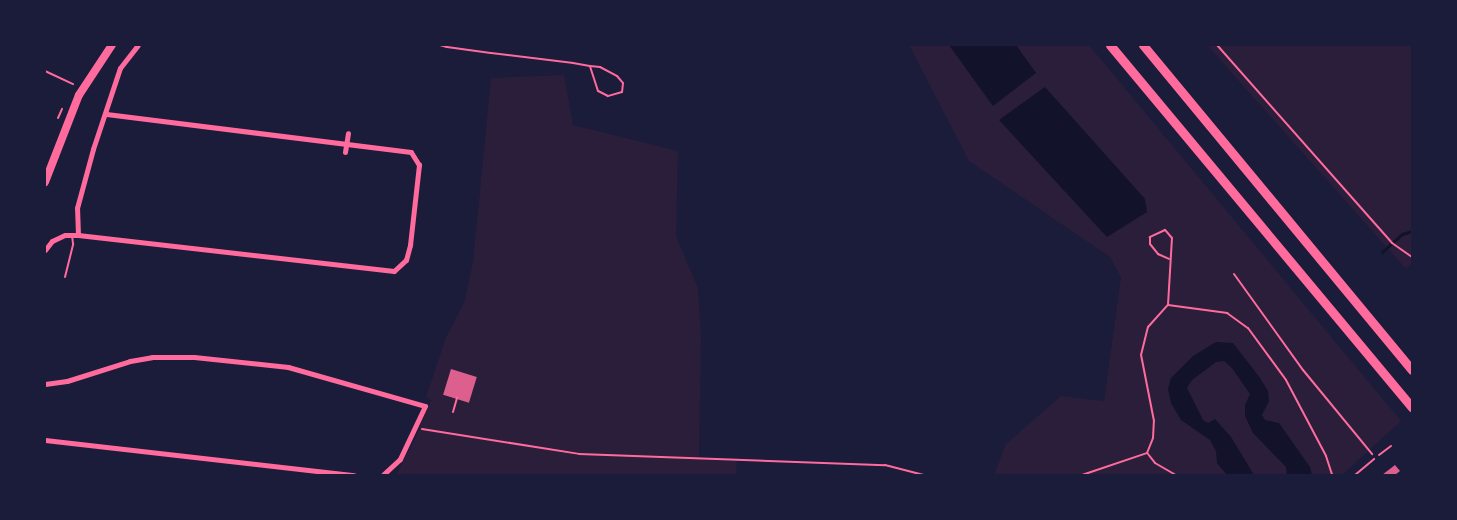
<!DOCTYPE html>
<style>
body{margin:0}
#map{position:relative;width:1457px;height:520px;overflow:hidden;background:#1b1b3a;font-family:Helvetica,sans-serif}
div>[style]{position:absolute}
.green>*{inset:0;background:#2a1e3b}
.water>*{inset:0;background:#12122b}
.stream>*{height:3px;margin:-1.5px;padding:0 1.5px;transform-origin:1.5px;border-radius:1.5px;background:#12122b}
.building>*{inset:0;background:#dd5f8e;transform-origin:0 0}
.path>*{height:2px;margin:-1px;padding:0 1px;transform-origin:1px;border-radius:1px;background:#ff6b9d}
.service>*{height:2px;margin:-1px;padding:0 1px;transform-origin:1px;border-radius:1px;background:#ff6b9d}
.minor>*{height:5px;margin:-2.5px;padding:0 2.5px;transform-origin:2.5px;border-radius:2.5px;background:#ff6b9d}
.trunk>*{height:8px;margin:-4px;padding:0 4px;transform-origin:4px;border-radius:4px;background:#ff6b9d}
.motorway>*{height:9px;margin:-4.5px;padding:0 4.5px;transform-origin:4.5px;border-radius:4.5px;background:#ff6b9d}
span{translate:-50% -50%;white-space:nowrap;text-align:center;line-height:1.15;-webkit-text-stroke:6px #1b1b3a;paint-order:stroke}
.frame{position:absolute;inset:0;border:46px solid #1b1b3a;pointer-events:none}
</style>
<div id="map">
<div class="green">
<div style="clip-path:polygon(909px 45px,1089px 45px,1401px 421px,1342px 475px,994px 475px,1006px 444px,1061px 396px,1104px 401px,1121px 277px,1110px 257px,969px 161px)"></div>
<div style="clip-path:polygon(1207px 45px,1412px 45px,1412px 263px,1406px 269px)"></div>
<div style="clip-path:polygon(564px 75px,573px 125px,678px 151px,676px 236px,698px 288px,701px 337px,699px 459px,737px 461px,736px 475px,396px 475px,414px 441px,431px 400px,426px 397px,446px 337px,464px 303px,473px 262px,491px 78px)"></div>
</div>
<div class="water">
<div style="clip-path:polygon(949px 45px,1016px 45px,1036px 73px,993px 106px)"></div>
<div style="clip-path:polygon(1045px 87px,1145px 199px,1147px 212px,1107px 237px,999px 120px)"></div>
<div style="clip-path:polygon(1216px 342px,1233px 343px,1260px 378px,1268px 391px,1269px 401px,1262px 415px,1265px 420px,1279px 423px,1310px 467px,1312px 475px,1287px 475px,1286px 467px,1253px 433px,1245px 416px,1245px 405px,1250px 394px,1232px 368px,1224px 361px,1216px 362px,1192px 380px,1187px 388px,1203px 420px,1208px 423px,1215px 419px,1231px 437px,1254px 475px,1227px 475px,1217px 463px,1216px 451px,1210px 440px,1181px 420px,1171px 403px,1168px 389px,1171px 378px,1193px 356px)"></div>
</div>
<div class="stream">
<div style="left:1382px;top:252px;width:27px;rotate:-42deg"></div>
<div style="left:1402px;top:234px;width:10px;rotate:-17deg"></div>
</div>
<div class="building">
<div style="left:451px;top:369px;width:27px;height:27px;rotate:17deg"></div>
<div style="clip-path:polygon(1395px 465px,1400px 471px,1395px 475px,1382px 475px)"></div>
</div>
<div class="path">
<div style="left:1217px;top:45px;width:264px;rotate:48.5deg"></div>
<div style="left:1392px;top:243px;width:24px;rotate:35deg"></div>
<div style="left:45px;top:71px;width:31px;rotate:25deg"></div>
<div style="left:58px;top:118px;width:10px;rotate:-66deg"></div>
<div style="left:1234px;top:274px;width:118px;rotate:54.3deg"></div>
<div style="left:1303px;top:370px;width:109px;rotate:50.6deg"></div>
<div style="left:1168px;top:305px;width:67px;rotate:-86.6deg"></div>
<div style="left:1172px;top:238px;width:11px;rotate:-131deg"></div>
<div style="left:1165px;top:230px;width:17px;rotate:155deg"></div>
<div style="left:1150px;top:237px;width:7px;rotate:90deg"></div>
<div style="left:1150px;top:244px;width:13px;rotate:51deg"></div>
<div style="left:1158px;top:254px;width:12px;rotate:24deg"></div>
<div style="left:453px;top:412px;width:15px;rotate:-74deg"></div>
<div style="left:422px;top:429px;width:159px;rotate:9deg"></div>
<div style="left:579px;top:454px;width:306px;rotate:2.1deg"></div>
<div style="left:885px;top:465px;width:40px;rotate:14.4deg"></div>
<div style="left:1148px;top:454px;width:11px;rotate:52deg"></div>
<div style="left:1155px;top:463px;width:24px;rotate:30deg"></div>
<div style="left:1379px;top:455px;width:15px;rotate:-37deg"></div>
<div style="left:1082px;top:475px;width:69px;rotate:-18.7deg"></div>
<div style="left:1147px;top:453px;width:16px;rotate:-68deg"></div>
<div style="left:1153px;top:438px;width:17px;rotate:-87deg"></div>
<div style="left:1154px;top:421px;width:67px;rotate:-101.1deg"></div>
<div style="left:1141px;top:355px;width:29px;rotate:-76deg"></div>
<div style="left:1148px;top:327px;width:30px;rotate:-48deg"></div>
<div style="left:1168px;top:305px;width:60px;rotate:7.7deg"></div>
<div style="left:1227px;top:313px;width:26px;rotate:36deg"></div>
<div style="left:1248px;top:328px;width:64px;rotate:53.8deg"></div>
<div style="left:1286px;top:380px;width:86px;rotate:62.2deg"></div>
<div style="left:1326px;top:456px;width:20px;rotate:72deg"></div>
</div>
<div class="service">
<div style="left:440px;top:45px;width:7px;rotate:16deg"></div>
<div style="left:447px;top:47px;width:44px;rotate:7.8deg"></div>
<div style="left:491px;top:53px;width:83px;rotate:7deg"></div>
<div style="left:573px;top:63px;width:17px;rotate:10deg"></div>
<div style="left:590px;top:66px;width:10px;rotate:6deg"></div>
<div style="left:600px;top:67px;width:19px;rotate:28deg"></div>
<div style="left:617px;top:76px;width:9px;rotate:49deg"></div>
<div style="left:623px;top:83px;width:9px;rotate:96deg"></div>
<div style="left:622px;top:92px;width:15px;rotate:164deg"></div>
<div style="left:608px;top:96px;width:11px;rotate:-153deg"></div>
<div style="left:598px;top:91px;width:26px;rotate:-108deg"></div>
<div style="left:65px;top:277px;width:34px;rotate:-76deg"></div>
<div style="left:73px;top:244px;width:9px;rotate:-96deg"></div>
<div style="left:1355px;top:475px;width:25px;rotate:-40deg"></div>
</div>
<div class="minor">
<div style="left:345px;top:152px;width:19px;rotate:-81deg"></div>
<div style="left:78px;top:235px;width:318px;rotate:6.5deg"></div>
<div style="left:394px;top:271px;width:16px;rotate:-43deg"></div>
<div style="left:406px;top:260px;width:16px;rotate:-75deg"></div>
<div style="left:410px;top:245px;width:81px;rotate:-83.6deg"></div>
<div style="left:419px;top:165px;width:15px;rotate:-122deg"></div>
<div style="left:411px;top:152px;width:307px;rotate:-172.9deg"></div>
<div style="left:45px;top:250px;width:11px;rotate:-52deg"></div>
<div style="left:52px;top:241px;width:14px;rotate:-25deg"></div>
<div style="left:65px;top:235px;width:13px"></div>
<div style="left:78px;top:235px;width:27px;rotate:-92deg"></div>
<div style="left:77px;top:208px;width:61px;rotate:-74.8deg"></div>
<div style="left:93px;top:149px;width:85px;rotate:-71.6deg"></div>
<div style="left:120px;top:68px;width:29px;rotate:-52deg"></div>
<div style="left:45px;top:384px;width:22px;rotate:-8deg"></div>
<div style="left:67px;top:381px;width:66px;rotate:-17.6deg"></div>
<div style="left:130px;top:361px;width:22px;rotate:-10deg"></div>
<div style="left:152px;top:357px;width:42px"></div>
<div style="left:194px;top:357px;width:95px;rotate:6.1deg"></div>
<div style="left:288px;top:367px;width:142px;rotate:15.9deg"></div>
<div style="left:425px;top:406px;width:59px;rotate:115.3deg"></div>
<div style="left:400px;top:459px;width:23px;rotate:137deg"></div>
<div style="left:45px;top:440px;width:311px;rotate:6.5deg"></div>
</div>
<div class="trunk">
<div style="left:45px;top:182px;width:93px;rotate:-68.7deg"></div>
<div style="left:79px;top:95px;width:60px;rotate:-56.6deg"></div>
</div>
<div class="motorway">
<div style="left:1110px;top:45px;width:472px;rotate:50.2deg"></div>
<div style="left:1143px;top:45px;width:422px;rotate:50.4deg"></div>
</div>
<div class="frame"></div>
</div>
